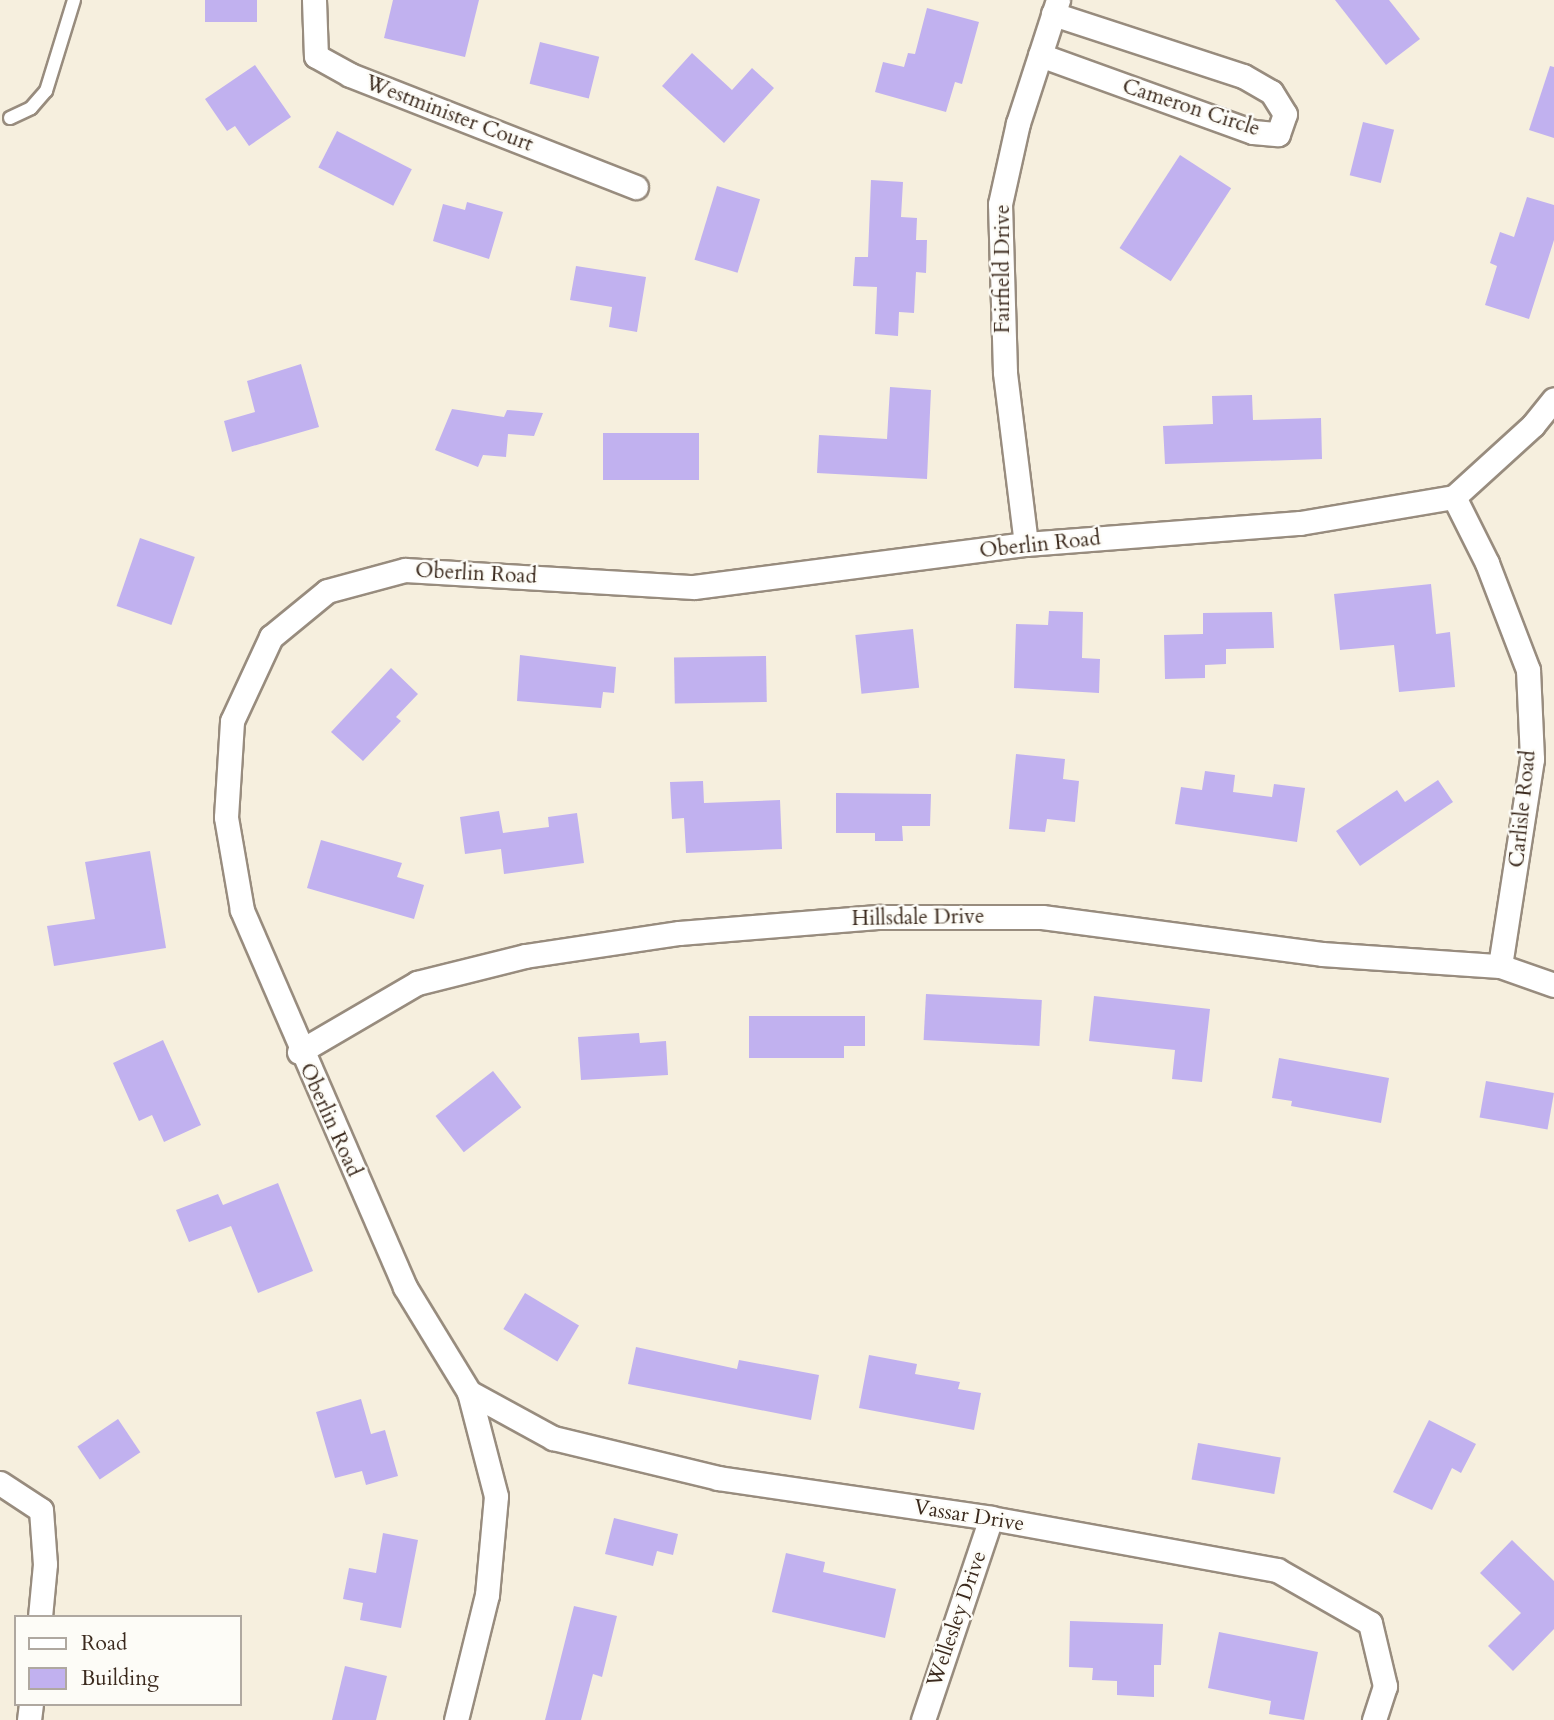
<!DOCTYPE html>
<style>
body{margin:0}
#map{position:relative;width:1554px;height:1720px;overflow:hidden;background:#f6efde;font-family:Cardo,serif}
div>[style]{position:absolute}
.building>*{inset:0;background:#c1b1ef;transform-origin:0 0}
.roads{filter:drop-shadow(2px 0 #988c7e) drop-shadow(-2px 0 #988c7e) drop-shadow(0 2px #988c7e) drop-shadow(0 -2px #988c7e)}
.lane>*{height:12px;margin:-6px;padding:0 6px;transform-origin:6px;border-radius:6px;background:#fff}
.street>*{height:23px;margin:-11.5px;padding:0 11.5px;transform-origin:11.5px;border-radius:11.5px;background:#fff}
span{translate:-50% -50%;white-space:nowrap;text-align:center;line-height:1.15;-webkit-text-stroke:5px #fdfcf7;paint-order:stroke}
.street-label{font-size:21px;color:#3b2a1e}
.legend{position:absolute;left:14px;top:1615px;width:228px;height:91px;box-sizing:border-box;background:#fdfcf7;border:2px solid #afa8a0;margin:0;padding:9px 12px;list-style:none;font-size:21px;color:#3b2a1e}
.legend li{display:flex;align-items:center;gap:14px;height:35px}
.legend b{width:35px;border:2px solid #afa8a0}
</style>
<div id="map">
<div class="building">
<div style="left:205px;top:0;width:52px;height:22px"></div>
<div style="clip-path:polygon(393px 0,479px 0,465px 57px,384px 38px)"></div>
<div style="clip-path:polygon(1335px 0,1389px 0,1420px 39px,1386px 65px)"></div>
<div style="clip-path:polygon(927px 8px,979px 22px,962px 84px,955px 82px,946px 112px,875px 92px,883px 62px,904px 67px,908px 53px,915px 54px)"></div>
<div style="left:540px;top:42px;width:61px;height:43px;rotate:14deg"></div>
<div style="clip-path:polygon(692px 53px,732px 90px,752px 68px,774px 88px,724px 143px,662px 86px)"></div>
<div style="clip-path:polygon(255px 65px,291px 117px,249px 146px,235px 126px,227px 131px,205px 99px)"></div>
<div style="clip-path:polygon(1550px 66px,1554px 67px,1554px 138px,1529px 130px)"></div>
<div style="left:1363px;top:122px;width:32px;height:55px;rotate:14deg"></div>
<div style="left:337px;top:131px;width:84px;height:41px;rotate:27deg"></div>
<div style="left:1180px;top:155px;width:61px;height:111px;rotate:33deg"></div>
<div style="clip-path:polygon(871px 180px,903px 182px,901px 217px,917px 218px,916px 240px,927px 240px,926px 273px,916px 272px,914px 313px,899px 312px,898px 336px,875px 334px,877px 287px,853px 286px,855px 257px,868px 257px)"></div>
<div style="left:717px;top:186px;width:45px;height:77px;rotate:17deg"></div>
<div style="clip-path:polygon(1527px 197px,1554px 205px,1554px 240px,1529px 319px,1485px 305px,1497px 266px,1490px 263px,1500px 232px,1514px 237px)"></div>
<div style="clip-path:polygon(467px 202px,503px 212px,489px 259px,433px 241px,443px 204px,465px 210px)"></div>
<div style="clip-path:polygon(576px 266px,646px 277px,637px 332px,609px 327px,612px 307px,570px 300px)"></div>
<div style="clip-path:polygon(301px 364px,319px 427px,232px 452px,224px 421px,255px 412px,247px 381px)"></div>
<div style="clip-path:polygon(890px 387px,931px 390px,927px 479px,817px 473px,819px 435px,887px 439px)"></div>
<div style="clip-path:polygon(1252px 395px,1253px 420px,1321px 418px,1322px 459px,1165px 464px,1163px 426px,1213px 424px,1212px 396px)"></div>
<div style="clip-path:polygon(452px 409px,504px 417px,507px 410px,543px 413px,534px 436px,508px 434px,506px 457px,483px 455px,478px 467px,435px 450px)"></div>
<div style="left:699px;top:433px;width:47px;height:96px;rotate:90deg"></div>
<div style="left:140px;top:538px;width:58px;height:72px;rotate:19deg"></div>
<div style="clip-path:polygon(1431px 584px,1436px 634px,1450px 632px,1455px 687px,1399px 692px,1394px 645px,1340px 650px,1334px 594px)"></div>
<div style="clip-path:polygon(1049px 611px,1083px 612px,1082px 658px,1100px 659px,1099px 693px,1014px 688px,1016px 624px,1048px 625px)"></div>
<div style="clip-path:polygon(1272px 612px,1274px 648px,1226px 649px,1226px 664px,1205px 665px,1205px 678px,1165px 679px,1164px 635px,1203px 634px,1203px 613px)"></div>
<div style="left:913px;top:629px;width:59px;height:58px;rotate:84deg"></div>
<div style="clip-path:polygon(520px 655px,616px 667px,614px 693px,603px 692px,601px 708px,517px 701px)"></div>
<div style="left:766px;top:656px;width:46px;height:92px;rotate:89deg"></div>
<div style="clip-path:polygon(391px 668px,418px 694px,396px 717px,401px 721px,363px 761px,331px 732px)"></div>
<div style="clip-path:polygon(1016px 754px,1065px 759px,1063px 779px,1079px 781px,1075px 822px,1047px 819px,1045px 832px,1009px 829px)"></div>
<div style="clip-path:polygon(1205px 771px,1235px 775px,1233px 792px,1272px 797px,1274px 784px,1305px 788px,1297px 842px,1175px 824px,1181px 787px,1202px 790px)"></div>
<div style="clip-path:polygon(1438px 780px,1453px 802px,1360px 866px,1336px 831px,1397px 790px,1405px 802px)"></div>
<div style="clip-path:polygon(703px 781px,704px 803px,780px 800px,782px 849px,686px 853px,684px 818px,672px 819px,670px 782px)"></div>
<div style="clip-path:polygon(836px 793px,931px 794px,930px 826px,902px 826px,903px 841px,875px 841px,875px 833px,836px 833px)"></div>
<div style="clip-path:polygon(499px 811px,503px 833px,549px 827px,548px 817px,577px 813px,584px 863px,504px 874px,501px 849px,465px 854px,460px 817px)"></div>
<div style="clip-path:polygon(321px 840px,402px 863px,397px 877px,424px 885px,414px 919px,307px 888px)"></div>
<div style="clip-path:polygon(150px 851px,166px 948px,54px 966px,47px 926px,95px 919px,85px 862px)"></div>
<div style="left:926px;top:994px;width:116px;height:46px;rotate:3deg"></div>
<div style="clip-path:polygon(1094px 996px,1210px 1009px,1202px 1082px,1172px 1079px,1175px 1050px,1089px 1041px)"></div>
<div style="clip-path:polygon(749px 1016px,865px 1016px,865px 1046px,844px 1046px,844px 1058px,749px 1058px)"></div>
<div style="clip-path:polygon(639px 1033px,640px 1043px,666px 1041px,668px 1075px,581px 1080px,578px 1037px)"></div>
<div style="clip-path:polygon(163px 1040px,201px 1125px,164px 1142px,152px 1115px,139px 1121px,113px 1063px)"></div>
<div style="clip-path:polygon(1279px 1058px,1389px 1078px,1381px 1123px,1291px 1106px,1292px 1101px,1272px 1098px)"></div>
<div style="left:493px;top:1071px;width:46px;height:73px;rotate:52deg"></div>
<div style="left:1486px;top:1081px;width:69px;height:37px;rotate:10deg"></div>
<div style="clip-path:polygon(278px 1183px,313px 1271px,258px 1293px,231px 1226px,189px 1242px,176px 1210px,218px 1194px,223px 1205px)"></div>
<div style="left:525px;top:1293px;width:63px;height:42px;rotate:31deg"></div>
<div style="clip-path:polygon(636px 1347px,737px 1369px,739px 1360px,819px 1375px,811px 1420px,628px 1384px)"></div>
<div style="clip-path:polygon(869px 1355px,917px 1364px,915px 1374px,960px 1382px,958px 1389px,981px 1393px,974px 1430px,859px 1408px)"></div>
<div style="clip-path:polygon(361px 1399px,371px 1434px,385px 1430px,398px 1476px,366px 1485px,362px 1471px,335px 1478px,316px 1412px)"></div>
<div style="left:118px;top:1419px;width:40px;height:49px;rotate:56deg"></div>
<div style="clip-path:polygon(1429px 1420px,1476px 1444px,1461px 1473px,1452px 1468px,1432px 1510px,1393px 1492px)"></div>
<div style="left:1198px;top:1443px;width:84px;height:37px;rotate:10deg"></div>
<div style="clip-path:polygon(614px 1518px,678px 1534px,673px 1555px,657px 1551px,653px 1566px,605px 1554px)"></div>
<div style="clip-path:polygon(383px 1533px,418px 1540px,401px 1628px,360px 1620px,363px 1603px,343px 1599px,349px 1568px,376px 1573px)"></div>
<div style="clip-path:polygon(1512px 1540px,1554px 1581px,1554px 1629px,1513px 1671px,1488px 1646px,1521px 1613px,1480px 1573px)"></div>
<div style="clip-path:polygon(786px 1553px,825px 1562px,823px 1572px,896px 1589px,885px 1638px,772px 1612px)"></div>
<div style="clip-path:polygon(574px 1606px,617px 1616px,602px 1677px,593px 1674px,581px 1720px,545px 1720px)"></div>
<div style="clip-path:polygon(1070px 1621px,1163px 1624px,1161px 1665px,1154px 1665px,1154px 1697px,1117px 1695px,1117px 1681px,1092px 1680px,1093px 1668px,1069px 1667px)"></div>
<div style="clip-path:polygon(1219px 1632px,1318px 1652px,1304px 1720px,1269px 1714px,1271px 1701px,1208px 1688px)"></div>
<div style="clip-path:polygon(345px 1666px,387px 1676px,376px 1720px,332px 1720px)"></div>
</div>
<div class="roads">
<div class="lane">
<div style="left:10px;top:118px;width:23px;rotate:-25deg"></div>
<div style="left:31px;top:108px;width:23px;rotate:-49deg"></div>
<div style="left:46px;top:91px;width:95px;rotate:-72.9deg"></div>
</div>
<div class="street">
<div style="left:314px;top:0;width:56px;rotate:88deg"></div>
<div style="left:316px;top:56px;width:39px;rotate:29deg"></div>
<div style="left:350px;top:75px;width:307px;rotate:21.4deg"></div>
<div style="left:1040px;top:55px;width:226px;rotate:19.9deg"></div>
<div style="left:1253px;top:132px;width:25px;rotate:5deg"></div>
<div style="left:1278px;top:134px;width:21px;rotate:-71deg"></div>
<div style="left:1285px;top:114px;width:26px;rotate:-122deg"></div>
<div style="left:1271px;top:92px;width:32px;rotate:-150deg"></div>
<div style="left:1243px;top:76px;width:200px;rotate:-161.9deg"></div>
<div style="left:1454px;top:497px;width:74px;rotate:63.4deg"></div>
<div style="left:1487px;top:563px;width:115px;rotate:69deg"></div>
<div style="left:1528px;top:670px;width:89px;rotate:87.4deg"></div>
<div style="left:1532px;top:759px;width:209px;rotate:98.8deg"></div>
<div style="left:1026px;top:544px;width:173px;rotate:-97deg"></div>
<div style="left:1005px;top:372px;width:168px;rotate:-91.7deg"></div>
<div style="left:1000px;top:204px;width:83px;rotate:-77.5deg"></div>
<div style="left:1018px;top:123px;width:129px;rotate:-72deg"></div>
<div style="left:299px;top:1052px;width:137px;rotate:-30.3deg"></div>
<div style="left:417px;top:983px;width:111px;rotate:-14deg"></div>
<div style="left:525px;top:956px;width:156px;rotate:-8.5deg"></div>
<div style="left:679px;top:933px;width:202px;rotate:-4.6deg"></div>
<div style="left:880px;top:917px;width:162px"></div>
<div style="left:1042px;top:917px;width:282px;rotate:7.5deg"></div>
<div style="left:1322px;top:954px;width:178px;rotate:3.9deg"></div>
<div style="left:1500px;top:966px;width:57px;rotate:19.4deg"></div>
<div style="left:469px;top:1392px;width:96px;rotate:28.7deg"></div>
<div style="left:553px;top:1438px;width:170px;rotate:13.6deg"></div>
<div style="left:718px;top:1478px;width:276px;rotate:8.3deg"></div>
<div style="left:991px;top:1518px;width:291px;rotate:10.3deg"></div>
<div style="left:1277px;top:1570px;width:107px;rotate:29.7deg"></div>
<div style="left:1370px;top:1623px;width:65px;rotate:76.6deg"></div>
<div style="left:1385px;top:1686px;width:36px;rotate:108deg"></div>
<div style="left:0;top:1483px;width:49px;rotate:33.4deg"></div>
<div style="left:41px;top:1510px;width:54px;rotate:85.8deg"></div>
<div style="left:45px;top:1564px;width:53px;rotate:95.4deg"></div>
<div style="left:29px;top:1720px;width:16px;rotate:-83deg"></div>
<div style="left:456px;top:1720px;width:129px;rotate:-76.1deg"></div>
<div style="left:487px;top:1595px;width:99px;rotate:-84.8deg"></div>
<div style="left:496px;top:1496px;width:107px;rotate:-104.6deg"></div>
<div style="left:469px;top:1392px;width:123px;rotate:-121.4deg"></div>
<div style="left:405px;top:1287px;width:411px;rotate:-113.4deg"></div>
<div style="left:242px;top:910px;width:94px;rotate:-99.8deg"></div>
<div style="left:226px;top:817px;width:96px;rotate:-86.4deg"></div>
<div style="left:232px;top:721px;width:93px;rotate:-65.1deg"></div>
<div style="left:271px;top:637px;width:72px;rotate:-39.4deg"></div>
<div style="left:327px;top:591px;width:81px;rotate:-15.1deg"></div>
<div style="left:405px;top:570px;width:289px;rotate:3.4deg"></div>
<div style="left:694px;top:587px;width:335px;rotate:-7.4deg"></div>
<div style="left:1026px;top:544px;width:275px;rotate:-4.4deg"></div>
<div style="left:1300px;top:523px;width:156px;rotate:-9.6deg"></div>
<div style="left:1454px;top:497px;width:107px;rotate:-42.3deg"></div>
<div style="left:1533px;top:425px;width:33px;rotate:-51deg"></div>
<div style="left:923px;top:1720px;width:213px;rotate:-71.4deg"></div>
</div>
</div>
<div class="street-label">
<span style="left:1191px;top:108px;rotate:18deg">Cameron Circle</span>
<span style="left:449px;top:114px;rotate:21deg">Westminister Court</span>
<span style="left:1003px;top:269px;rotate:-90deg">Fairfield Drive</span>
<span style="left:1040px;top:545px;rotate:-6deg">Oberlin Road</span>
<span style="left:476px;top:574px;rotate:3deg">Oberlin Road</span>
<span style="left:1523px;top:809px;rotate:-84deg">Carlisle Road</span>
<span style="left:918px;top:918px;rotate:-1deg">Hillsdale Drive</span>
<span style="left:330px;top:1120px;rotate:66deg">Oberlin Road</span>
<span style="left:969px;top:1516px;rotate:9deg">Vassar Drive</span>
<span style="left:957px;top:1619px;rotate:-71deg">Wellesley Drive</span>
</div>
<ul class="legend">
<li><b style="height:9px;background:#fff"></b>Road</li>
<li><b style="height:19px;background:#c1b1ef"></b>Building</li>
</ul>
</div>
